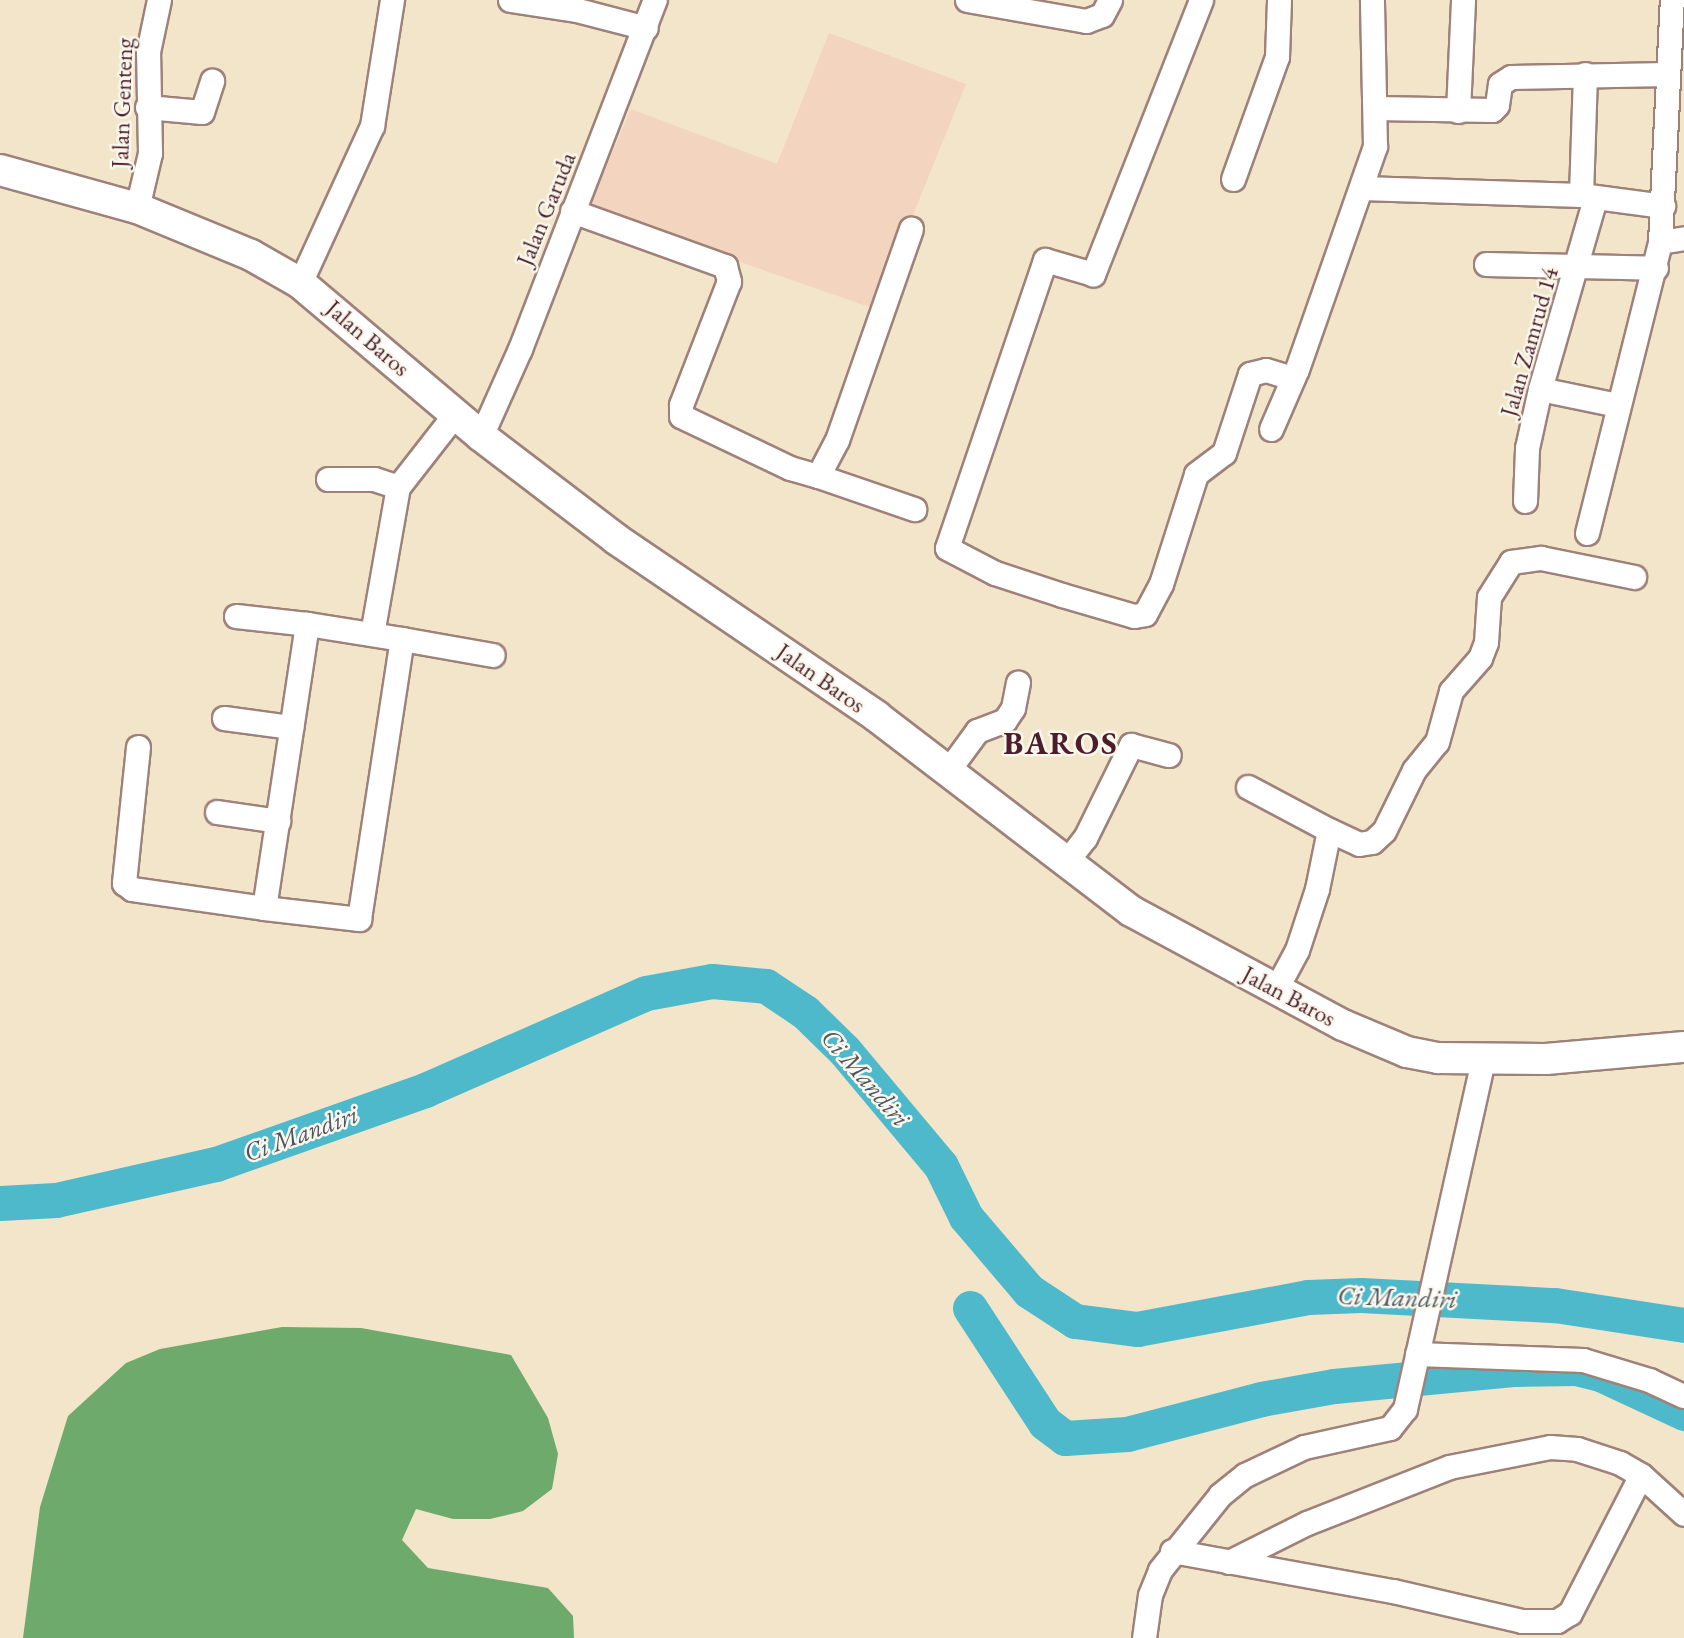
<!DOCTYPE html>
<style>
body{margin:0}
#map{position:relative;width:1684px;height:1638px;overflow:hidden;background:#f2e5ca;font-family:"EB Garamond",serif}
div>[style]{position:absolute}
.built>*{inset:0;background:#f3d4bf}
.forest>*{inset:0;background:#6daa6b}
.river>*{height:35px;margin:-17.5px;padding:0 17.5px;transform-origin:17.5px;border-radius:17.5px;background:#4eb9ca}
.roads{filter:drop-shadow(2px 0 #9e827a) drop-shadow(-2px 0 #9e827a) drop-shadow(0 2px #9e827a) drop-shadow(0 -2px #9e827a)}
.minor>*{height:23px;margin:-11.5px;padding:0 11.5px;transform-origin:11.5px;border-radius:11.5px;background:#fff}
.major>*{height:30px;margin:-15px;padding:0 15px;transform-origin:15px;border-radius:15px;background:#fff}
span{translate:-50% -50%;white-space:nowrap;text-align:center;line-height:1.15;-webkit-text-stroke:5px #fbf7ec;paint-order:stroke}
.street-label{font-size:24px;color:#4a1f2b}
.water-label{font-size:26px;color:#4b5563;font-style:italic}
.district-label{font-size:32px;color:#4a1f2b;font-weight:700;letter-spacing:2px}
</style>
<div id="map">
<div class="built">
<div style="clip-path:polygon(829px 33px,966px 84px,875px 309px,588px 209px,631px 109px,777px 164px)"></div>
</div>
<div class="forest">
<div style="clip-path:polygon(282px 1327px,361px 1328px,511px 1355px,548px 1418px,558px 1454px,552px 1489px,523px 1511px,490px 1519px,453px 1519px,416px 1509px,402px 1540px,428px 1568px,548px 1588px,573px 1616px,574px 1638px,23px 1638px,40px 1507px,68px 1416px,126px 1363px,160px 1349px)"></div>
</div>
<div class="river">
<div style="left:0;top:1203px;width:56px;rotate:-3.1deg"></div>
<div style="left:56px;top:1200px;width:164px;rotate:-12.7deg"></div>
<div style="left:216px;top:1164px;width:222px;rotate:-19.5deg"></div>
<div style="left:425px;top:1090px;width:241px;rotate:-23.7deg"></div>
<div style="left:646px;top:993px;width:67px;rotate:-10.3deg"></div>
<div style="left:712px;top:981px;width:54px;rotate:5.3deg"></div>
<div style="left:766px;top:986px;width:47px;rotate:33.7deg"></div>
<div style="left:805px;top:1012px;width:54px;rotate:44.3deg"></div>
<div style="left:844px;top:1050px;width:151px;rotate:50.1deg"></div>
<div style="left:941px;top:1166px;width:57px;rotate:63.9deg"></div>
<div style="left:966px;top:1217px;width:97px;rotate:49.6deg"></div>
<div style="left:1029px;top:1291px;width:55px;rotate:33.1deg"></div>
<div style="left:1075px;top:1321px;width:63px;rotate:7.4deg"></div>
<div style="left:1137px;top:1329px;width:174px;rotate:-10.6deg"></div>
<div style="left:1308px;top:1297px;width:53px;rotate:-2.2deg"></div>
<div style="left:1361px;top:1295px;width:194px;rotate:3deg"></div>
<div style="left:1555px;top:1305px;width:131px;rotate:8.8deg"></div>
<div style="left:970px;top:1308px;width:137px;rotate:56.9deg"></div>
<div style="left:1045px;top:1423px;width:25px;rotate:37deg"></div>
<div style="left:1065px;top:1438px;width:62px;rotate:-3.7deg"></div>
<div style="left:1127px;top:1434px;width:138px;rotate:-14.6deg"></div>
<div style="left:1261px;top:1399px;width:74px;rotate:-10.1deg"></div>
<div style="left:1334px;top:1386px;width:182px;rotate:-5.4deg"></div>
<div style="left:1515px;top:1369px;width:61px;rotate:-0.9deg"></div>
<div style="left:1576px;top:1368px;width:25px;rotate:14deg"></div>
<div style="left:1600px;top:1374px;width:93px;rotate:24.9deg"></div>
</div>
<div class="roads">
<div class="minor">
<div style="left:510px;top:0;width:68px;rotate:8.5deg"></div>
<div style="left:577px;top:10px;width:71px;rotate:14.6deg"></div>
<div style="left:967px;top:0;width:121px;rotate:10deg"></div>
<div style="left:1086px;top:21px;width:17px;rotate:-21deg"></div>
<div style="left:1102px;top:15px;width:17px;rotate:-62deg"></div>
<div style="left:1201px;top:0;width:295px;rotate:111.5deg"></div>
<div style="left:1093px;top:274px;width:50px;rotate:-163.7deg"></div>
<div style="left:1045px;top:260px;width:304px;rotate:108.8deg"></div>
<div style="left:947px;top:548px;width:54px;rotate:27.5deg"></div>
<div style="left:995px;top:573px;width:71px;rotate:18.2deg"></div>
<div style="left:1062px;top:595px;width:75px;rotate:16.3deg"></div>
<div style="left:1134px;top:616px;width:11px;rotate:-10deg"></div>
<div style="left:1145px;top:614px;width:34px;rotate:-62deg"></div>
<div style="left:1161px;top:584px;width:115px;rotate:-72.3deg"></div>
<div style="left:1196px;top:474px;width:35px;rotate:-37deg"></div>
<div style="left:1224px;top:453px;width:83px;rotate:-71.8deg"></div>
<div style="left:1250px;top:374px;width:16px;rotate:-14deg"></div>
<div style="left:1266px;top:370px;width:28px;rotate:17deg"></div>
<div style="left:147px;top:107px;width:55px;rotate:5.2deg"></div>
<div style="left:202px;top:112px;width:33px;rotate:-72deg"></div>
<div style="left:1375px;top:108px;width:117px;rotate:1deg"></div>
<div style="left:1492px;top:110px;width:7px;rotate:-45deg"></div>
<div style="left:1497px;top:105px;width:21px;rotate:-82deg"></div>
<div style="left:1500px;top:84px;width:13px;rotate:-32deg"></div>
<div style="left:1511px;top:77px;width:156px;rotate:-1.1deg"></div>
<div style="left:1458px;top:111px;width:111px;rotate:-87.4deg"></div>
<div style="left:1233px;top:179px;width:130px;rotate:-70.2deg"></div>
<div style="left:1277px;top:57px;width:57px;rotate:-88deg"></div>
<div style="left:1361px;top:188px;width:220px;rotate:1.8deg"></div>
<div style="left:1581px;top:195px;width:83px;rotate:7.6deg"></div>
<div style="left:1581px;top:195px;width:121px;rotate:-88.1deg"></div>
<div style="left:137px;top:208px;width:57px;rotate:-76.7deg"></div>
<div style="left:150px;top:153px;width:101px;rotate:-91.1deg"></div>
<div style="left:148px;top:52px;width:53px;rotate:-78.1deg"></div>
<div style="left:572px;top:211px;width:163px;rotate:19.8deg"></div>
<div style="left:725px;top:266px;width:16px;rotate:75deg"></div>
<div style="left:729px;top:281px;width:133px;rotate:111.2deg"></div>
<div style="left:681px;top:405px;width:11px;rotate:90deg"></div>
<div style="left:681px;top:416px;width:121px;rotate:25.5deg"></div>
<div style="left:790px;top:468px;width:29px;rotate:16deg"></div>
<div style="left:818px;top:476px;width:41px;rotate:-62.2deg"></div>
<div style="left:837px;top:440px;width:224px;rotate:-70.7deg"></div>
<div style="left:1660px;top:242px;width:24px;rotate:-9deg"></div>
<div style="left:1486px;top:264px;width:170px;rotate:1.3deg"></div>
<div style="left:300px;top:283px;width:173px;rotate:-65.4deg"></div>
<div style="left:372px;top:126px;width:128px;rotate:-81deg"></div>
<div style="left:1540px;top:389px;width:79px;rotate:11.7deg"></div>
<div style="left:1271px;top:429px;width:65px;rotate:-66.6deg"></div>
<div style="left:1297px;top:369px;width:236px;rotate:-70.7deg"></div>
<div style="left:1375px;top:146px;width:146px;rotate:-91.2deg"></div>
<div style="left:481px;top:436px;width:95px;rotate:-65.9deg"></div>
<div style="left:520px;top:349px;width:374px;rotate:-68.9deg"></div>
<div style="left:818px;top:476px;width:102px;rotate:19deg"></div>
<div style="left:328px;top:479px;width:46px"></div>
<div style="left:374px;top:479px;width:25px;rotate:18deg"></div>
<div style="left:1525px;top:501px;width:53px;rotate:-87.8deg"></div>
<div style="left:1527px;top:448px;width:60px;rotate:-77.6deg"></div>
<div style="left:1540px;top:389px;width:198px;rotate:-73.9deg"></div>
<div style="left:1587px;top:533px;width:300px;rotate:-75.9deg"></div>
<div style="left:1660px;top:242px;width:242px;rotate:-87.2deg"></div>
<div style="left:236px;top:616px;width:71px;rotate:6.4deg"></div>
<div style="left:372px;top:634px;width:149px;rotate:-80deg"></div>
<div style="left:398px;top:487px;width:93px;rotate:-52deg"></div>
<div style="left:402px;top:639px;width:92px;rotate:10deg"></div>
<div style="left:224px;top:718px;width:68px;rotate:7.7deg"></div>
<div style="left:138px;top:747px;width:137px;rotate:95.9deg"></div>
<div style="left:124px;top:883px;width:10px;rotate:37deg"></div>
<div style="left:132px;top:889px;width:133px;rotate:8.2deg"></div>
<div style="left:264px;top:908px;width:96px;rotate:6.6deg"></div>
<div style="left:359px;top:919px;width:283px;rotate:-81.3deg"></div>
<div style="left:402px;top:639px;width:96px;rotate:-171deg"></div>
<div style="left:307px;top:624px;width:287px;rotate:98.6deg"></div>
<div style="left:947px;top:772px;width:51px;rotate:-53.8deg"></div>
<div style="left:977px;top:731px;width:30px;rotate:-21deg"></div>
<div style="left:1005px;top:720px;width:14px;rotate:-56deg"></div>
<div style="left:1013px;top:708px;width:26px;rotate:-79deg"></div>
<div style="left:1248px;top:787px;width:92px;rotate:28deg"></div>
<div style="left:217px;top:812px;width:62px;rotate:8.4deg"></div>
<div style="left:1066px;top:862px;width:31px;rotate:-52deg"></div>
<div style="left:1085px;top:838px;width:104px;rotate:-63.7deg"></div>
<div style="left:1131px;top:745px;width:39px;rotate:15deg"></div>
<div style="left:1276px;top:989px;width:44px;rotate:-61.7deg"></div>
<div style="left:1297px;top:950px;width:64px;rotate:-71.8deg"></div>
<div style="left:1317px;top:889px;width:60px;rotate:-78.5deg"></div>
<div style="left:1329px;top:830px;width:33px;rotate:25deg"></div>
<div style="left:1359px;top:844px;width:13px;rotate:-9deg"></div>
<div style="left:1372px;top:842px;width:16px;rotate:-43deg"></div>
<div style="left:1384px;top:831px;width:68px;rotate:-63.8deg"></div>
<div style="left:1414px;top:770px;width:36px;rotate:-51deg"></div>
<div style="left:1437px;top:742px;width:53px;rotate:-74.6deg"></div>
<div style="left:1451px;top:691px;width:44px;rotate:-48.7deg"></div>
<div style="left:1480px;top:658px;width:17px;rotate:-69deg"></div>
<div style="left:1486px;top:642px;width:45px;rotate:-86.2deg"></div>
<div style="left:1489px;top:597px;width:41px;rotate:-57.8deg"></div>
<div style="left:1511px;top:562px;width:30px;rotate:-8deg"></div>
<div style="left:1541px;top:558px;width:95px;rotate:11.5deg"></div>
<div style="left:1417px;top:1354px;width:166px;rotate:2.1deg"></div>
<div style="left:1583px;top:1360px;width:69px;rotate:16.9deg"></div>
<div style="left:1649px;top:1380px;width:38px;rotate:25deg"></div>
<div style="left:1172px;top:1551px;width:225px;rotate:10.3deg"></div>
<div style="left:1393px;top:1591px;width:132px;rotate:13.1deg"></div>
<div style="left:1522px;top:1621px;width:35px"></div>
<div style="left:1557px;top:1621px;width:15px;rotate:-32deg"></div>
<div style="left:1570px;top:1613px;width:155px;rotate:-62.8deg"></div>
<div style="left:1229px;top:1562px;width:87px;rotate:-26.6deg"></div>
<div style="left:1307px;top:1523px;width:153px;rotate:-21.5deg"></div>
<div style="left:1449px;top:1467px;width:103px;rotate:-11.2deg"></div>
<div style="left:1550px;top:1447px;width:27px;rotate:4deg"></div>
<div style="left:1577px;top:1449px;width:45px;rotate:18deg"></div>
<div style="left:1620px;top:1463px;width:24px;rotate:30deg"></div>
<div style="left:1641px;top:1475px;width:58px;rotate:42.2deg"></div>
<div style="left:1144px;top:1638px;width:43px;rotate:-82.1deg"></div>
<div style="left:1150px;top:1595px;width:27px;rotate:-68deg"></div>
<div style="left:1160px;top:1570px;width:96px;rotate:-51.3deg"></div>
<div style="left:1220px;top:1495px;width:32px;rotate:-39deg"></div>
<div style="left:1245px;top:1475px;width:65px;rotate:-25.4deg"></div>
<div style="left:1304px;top:1447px;width:88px;rotate:-12.5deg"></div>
<div style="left:1390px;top:1428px;width:24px;rotate:-52deg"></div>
<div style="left:1405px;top:1409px;width:357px;rotate:-77.4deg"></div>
</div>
<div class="major">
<div style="left:0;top:170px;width:142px;rotate:15.5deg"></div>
<div style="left:137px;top:208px;width:123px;rotate:22.4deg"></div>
<div style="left:251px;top:255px;width:56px;rotate:29.7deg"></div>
<div style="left:300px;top:283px;width:237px;rotate:40.2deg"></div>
<div style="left:481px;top:436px;width:170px;rotate:37.3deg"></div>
<div style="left:616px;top:539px;width:315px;rotate:34.2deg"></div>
<div style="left:876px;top:716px;width:321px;rotate:37.4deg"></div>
<div style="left:1131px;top:911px;width:241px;rotate:28.3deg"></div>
<div style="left:1343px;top:1025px;width:69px;rotate:22.9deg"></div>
<div style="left:1407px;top:1052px;width:32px;rotate:11deg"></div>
<div style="left:1438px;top:1058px;width:108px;rotate:0.5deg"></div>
<div style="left:1546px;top:1059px;width:139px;rotate:-5deg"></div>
</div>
</div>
<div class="street-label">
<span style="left:122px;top:103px;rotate:-88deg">Jalan Genteng</span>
<span style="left:546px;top:209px;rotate:-68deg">Jalan Garuda</span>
<span style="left:368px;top:338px;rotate:41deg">Jalan Baros</span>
<span style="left:1529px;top:342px;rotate:-74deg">Jalan Zamrud 14</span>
<span style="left:821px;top:678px;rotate:35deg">Jalan Baros</span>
<span style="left:1289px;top:996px;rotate:28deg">Jalan Baros</span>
</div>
<div class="water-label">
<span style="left:865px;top:1078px;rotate:49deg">Ci Mandiri</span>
<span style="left:301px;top:1134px;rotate:-20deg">Ci Mandiri</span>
<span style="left:1397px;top:1298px;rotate:2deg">Ci Mandiri</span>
</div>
<div class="district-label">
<span style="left:1061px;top:743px">BAROS</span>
</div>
</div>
